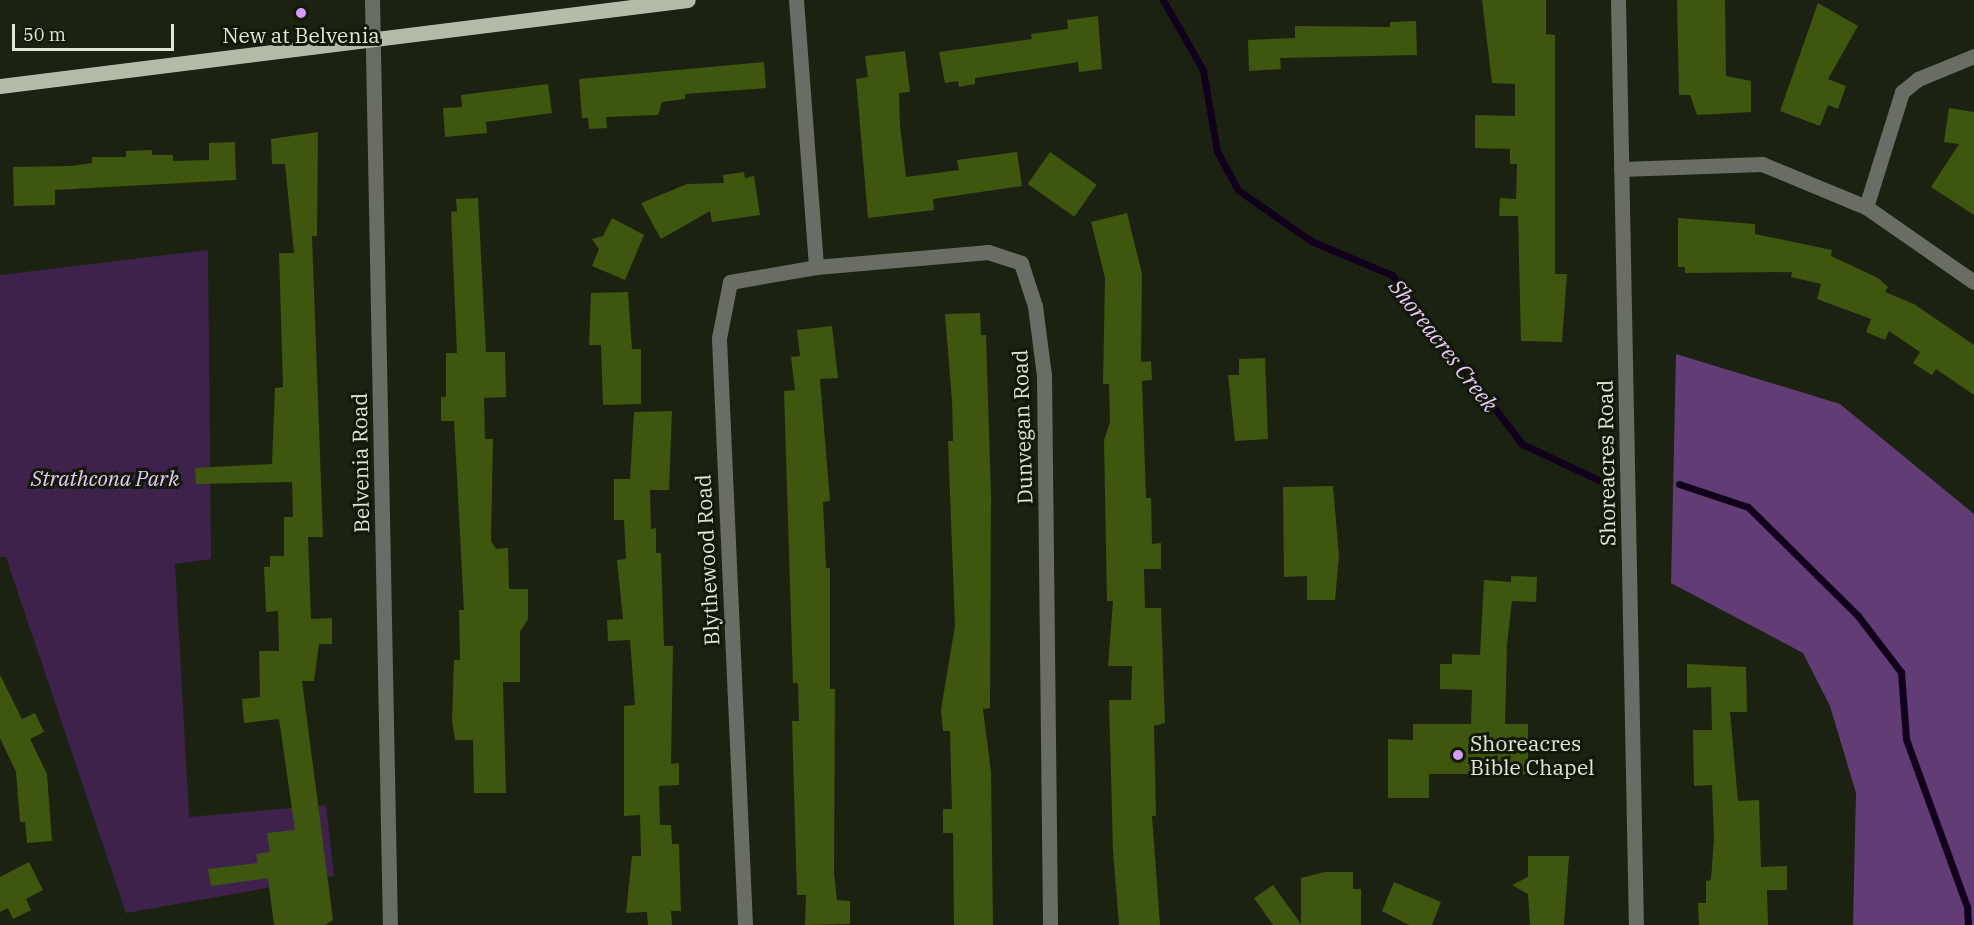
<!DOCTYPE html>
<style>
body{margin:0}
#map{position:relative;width:1974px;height:925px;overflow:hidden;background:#1c2212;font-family:"IBM Plex Serif",serif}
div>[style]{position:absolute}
.green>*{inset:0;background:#3e224b}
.forest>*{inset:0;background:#623c75}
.stream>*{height:7px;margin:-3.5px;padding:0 3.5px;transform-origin:3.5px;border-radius:3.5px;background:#11001c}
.building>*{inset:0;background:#3e560d;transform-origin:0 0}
.minor>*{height:15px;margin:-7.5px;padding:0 7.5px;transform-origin:7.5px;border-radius:7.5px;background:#696d64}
.major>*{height:15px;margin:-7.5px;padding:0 7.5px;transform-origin:7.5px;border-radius:7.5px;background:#b3bba9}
.dots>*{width:16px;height:16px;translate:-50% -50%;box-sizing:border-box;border:3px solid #121909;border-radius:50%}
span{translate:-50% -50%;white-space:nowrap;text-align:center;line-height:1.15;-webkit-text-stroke:6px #121909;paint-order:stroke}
.poi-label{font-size:21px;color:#e1e6db}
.left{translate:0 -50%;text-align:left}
.street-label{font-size:21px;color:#e1e6db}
.park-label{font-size:21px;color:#e8c8fb;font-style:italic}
.water-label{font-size:22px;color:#eac9fc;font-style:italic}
.scale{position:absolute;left:12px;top:24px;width:162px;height:27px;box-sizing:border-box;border:3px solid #e1e6db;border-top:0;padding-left:8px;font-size:18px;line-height:21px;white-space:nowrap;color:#e1e6db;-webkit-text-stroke:4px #121909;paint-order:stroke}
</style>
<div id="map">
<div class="green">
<div style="clip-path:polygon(208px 250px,211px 559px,175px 564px,189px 817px,326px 805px,334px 876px,126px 913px,6px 557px,0 557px,0 275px)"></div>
</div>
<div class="forest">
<div style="clip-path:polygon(1676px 354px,1840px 404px,1974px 514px,1974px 925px,1853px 925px,1856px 793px,1830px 706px,1803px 653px,1671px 583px)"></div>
</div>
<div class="stream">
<div style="left:1163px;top:0;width:81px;rotate:60.3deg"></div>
<div style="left:1203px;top:70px;width:82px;rotate:80.2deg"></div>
<div style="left:1217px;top:151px;width:44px;rotate:61.7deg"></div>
<div style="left:1238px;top:190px;width:89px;rotate:34.9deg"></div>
<div style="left:1311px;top:241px;width:88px;rotate:22.8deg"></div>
<div style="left:1392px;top:275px;width:213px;rotate:52.4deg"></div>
<div style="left:1522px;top:444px;width:92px;rotate:25.2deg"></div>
<div style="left:1679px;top:484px;width:73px;rotate:18.4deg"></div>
<div style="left:1748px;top:507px;width:155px;rotate:44.7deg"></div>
<div style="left:1858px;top:616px;width:71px;rotate:52.5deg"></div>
<div style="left:1901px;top:672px;width:67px;rotate:85.7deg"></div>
<div style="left:1906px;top:739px;width:179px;rotate:70deg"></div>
<div style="left:1967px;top:907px;width:18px;rotate:87deg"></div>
</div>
<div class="building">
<div style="clip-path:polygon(1482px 0,1546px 0,1546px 34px,1555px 35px,1555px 274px,1567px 274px,1562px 342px,1521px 341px,1518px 216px,1499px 216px,1500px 198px,1516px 199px,1517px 164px,1510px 164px,1510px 149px,1475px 148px,1475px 115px,1515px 116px,1515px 84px,1492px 83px)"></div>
<div style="clip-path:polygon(1677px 0,1725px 0,1726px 76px,1751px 81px,1751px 112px,1697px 115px,1690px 95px,1679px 95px)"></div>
<div style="clip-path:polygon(1818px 3px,1858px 26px,1828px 79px,1846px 86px,1838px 109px,1828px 105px,1820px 126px,1780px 111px)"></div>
<div style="clip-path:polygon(1098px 16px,1102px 69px,1079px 72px,1078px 62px,975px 78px,975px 84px,959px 87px,958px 81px,945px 83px,939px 52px,1032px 39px,1031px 34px,1068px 29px,1067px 20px)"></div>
<div style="clip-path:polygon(1416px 21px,1417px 55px,1280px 58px,1281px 69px,1249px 71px,1248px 40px,1295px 38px,1295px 26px,1390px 27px,1390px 22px)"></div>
<div style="clip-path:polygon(905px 51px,910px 92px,899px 93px,900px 125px,906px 177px,959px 170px,957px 160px,1017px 152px,1022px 186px,933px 199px,934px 210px,868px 218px,856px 79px,868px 77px,865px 56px)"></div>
<div style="clip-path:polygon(764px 62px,766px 88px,685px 94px,685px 99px,662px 102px,658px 115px,606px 117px,607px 128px,589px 129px,588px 118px,582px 118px,579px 79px)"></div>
<div style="clip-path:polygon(548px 84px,552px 113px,486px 122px,487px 133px,445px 137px,443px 108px,462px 107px,461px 95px)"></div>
<div style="clip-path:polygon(1949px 108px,1974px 112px,1974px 215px,1931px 187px,1959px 144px,1944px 142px)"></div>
<div style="clip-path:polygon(318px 132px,317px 236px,312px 236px,323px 537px,308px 537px,311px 619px,332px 618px,332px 644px,319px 644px,314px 681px,302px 681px,333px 920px,325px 925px,274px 925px,268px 878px,211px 886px,208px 869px,258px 863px,256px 854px,270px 852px,267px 833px,295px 830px,279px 719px,244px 723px,242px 699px,260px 697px,259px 651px,279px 651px,278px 611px,266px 612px,264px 567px,270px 567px,270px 556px,284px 556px,284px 517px,293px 517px,292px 482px,196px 484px,195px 468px,272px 464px,275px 388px,283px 387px,279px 253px,294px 253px,285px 164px,272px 164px,271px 139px)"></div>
<div style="clip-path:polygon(235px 142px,236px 180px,55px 190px,55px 205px,14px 206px,13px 167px,71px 166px,92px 163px,92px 157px,126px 157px,126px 151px,152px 150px,152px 155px,173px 155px,173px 161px,209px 160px,209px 143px)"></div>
<div style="left:1050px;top:152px;width:57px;height:39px;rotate:35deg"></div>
<div style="clip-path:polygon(744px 172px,745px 178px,754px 176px,760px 215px,712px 222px,710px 211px,661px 239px,641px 203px,687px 184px,724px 183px,723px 175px)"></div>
<div style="clip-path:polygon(478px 198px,486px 352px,505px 352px,506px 397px,484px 398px,485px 439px,493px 439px,491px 541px,496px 549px,508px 548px,509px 589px,528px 589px,528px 619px,520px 632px,520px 682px,503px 682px,506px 793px,474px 793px,473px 740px,455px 740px,452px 720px,454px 660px,460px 660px,459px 610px,464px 610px,454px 421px,441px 421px,441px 397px,446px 397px,446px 353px,457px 353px,451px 212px,457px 211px,456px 199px)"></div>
<div style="clip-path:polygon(1127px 213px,1142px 274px,1141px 362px,1151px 361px,1152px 380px,1142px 381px,1146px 498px,1151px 498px,1152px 544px,1161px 543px,1161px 569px,1144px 569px,1145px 608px,1161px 608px,1165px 723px,1154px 726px,1156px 816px,1152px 816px,1160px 925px,1119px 925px,1113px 851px,1109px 700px,1131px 700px,1132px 666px,1108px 666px,1113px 601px,1107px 601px,1104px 440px,1110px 422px,1109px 384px,1103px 384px,1105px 278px,1091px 222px)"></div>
<div style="clip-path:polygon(612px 218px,644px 235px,625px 280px,592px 266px,599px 249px,592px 239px,603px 236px)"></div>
<div style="clip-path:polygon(1678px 218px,1755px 224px,1755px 234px,1832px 250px,1831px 256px,1878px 278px,1888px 287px,1885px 292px,1914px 304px,1974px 345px,1974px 395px,1936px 369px,1932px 375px,1913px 363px,1920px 352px,1889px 331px,1885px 340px,1866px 332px,1871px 319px,1817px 299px,1821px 284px,1791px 277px,1792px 272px,1685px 273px,1685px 267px,1678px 267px)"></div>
<div style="clip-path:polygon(628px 292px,632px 349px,641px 349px,641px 404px,603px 405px,601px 345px,589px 345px,591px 293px)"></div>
<div style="clip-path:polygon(980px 313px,981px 335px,986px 335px,991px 495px,990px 708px,983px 709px,991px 772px,993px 925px,954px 925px,953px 833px,943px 833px,943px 809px,952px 809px,950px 731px,943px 731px,941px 709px,955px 626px,948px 441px,953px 441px,952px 401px,945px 314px)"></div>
<div style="clip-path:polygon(832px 326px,838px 378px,820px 379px,830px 501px,823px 502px,826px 568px,830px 568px,830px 689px,835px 689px,834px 873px,837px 900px,850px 901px,850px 924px,805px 925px,806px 895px,797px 895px,792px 721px,799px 721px,798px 683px,793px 683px,784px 391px,795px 390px,791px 357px,800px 356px,797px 330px)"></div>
<div style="clip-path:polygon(1265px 358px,1268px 439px,1235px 441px,1228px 375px,1239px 375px,1239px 359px)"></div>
<div style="clip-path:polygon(672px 411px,669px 490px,650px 490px,651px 529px,656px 528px,656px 553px,661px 553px,664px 646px,673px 646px,671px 764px,679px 763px,679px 785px,659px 786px,660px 825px,671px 825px,672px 844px,679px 844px,681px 911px,671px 911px,672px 925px,648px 925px,647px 912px,626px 913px,632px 856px,641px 856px,640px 815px,624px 816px,624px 706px,635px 705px,630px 640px,608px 641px,607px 620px,623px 619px,617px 560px,626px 559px,624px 520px,614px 520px,614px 479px,630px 479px,634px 412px)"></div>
<div style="clip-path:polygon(1333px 486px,1339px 556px,1335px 600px,1307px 600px,1307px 576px,1284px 577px,1283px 487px)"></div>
<div style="clip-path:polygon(1511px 576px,1537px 577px,1536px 602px,1512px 601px,1507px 644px,1505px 724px,1528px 724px,1528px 774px,1429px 774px,1429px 798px,1388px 798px,1388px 739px,1413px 740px,1413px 724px,1471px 724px,1472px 690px,1440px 689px,1440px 664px,1452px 664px,1452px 654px,1480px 655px,1484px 580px,1511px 582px)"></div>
<div style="clip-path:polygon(1687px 664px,1746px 667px,1747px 712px,1730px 712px,1738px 801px,1759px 800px,1761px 867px,1787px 866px,1787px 890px,1767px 890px,1768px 925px,1699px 925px,1698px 903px,1706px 903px,1706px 881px,1711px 880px,1714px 838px,1712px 785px,1694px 786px,1693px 730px,1712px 730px,1711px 687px,1687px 688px)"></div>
<div style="clip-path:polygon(0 675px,22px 719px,35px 713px,44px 732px,30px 739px,47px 774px,52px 841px,27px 843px,25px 822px,20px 822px,16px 772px,0 738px)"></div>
<div style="clip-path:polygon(1528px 856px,1569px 856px,1564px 925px,1530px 925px,1528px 894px,1512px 885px,1528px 877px)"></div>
<div style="clip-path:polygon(29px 862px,43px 890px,26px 899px,31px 910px,13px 919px,8px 908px,0 912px,0 877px)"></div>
<div style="clip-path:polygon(1325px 872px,1353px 872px,1353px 889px,1361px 889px,1361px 925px,1273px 925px,1254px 898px,1273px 885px,1301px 924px,1301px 878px)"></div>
<div style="clip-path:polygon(1394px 882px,1441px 902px,1432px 925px,1409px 925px,1382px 911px)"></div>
</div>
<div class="minor">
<div style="left:372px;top:0;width:925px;rotate:88.89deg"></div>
<div style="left:796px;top:0;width:268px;rotate:85.7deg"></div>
<div style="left:1618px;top:0;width:925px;rotate:88.89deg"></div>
<div style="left:1621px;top:169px;width:141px;rotate:-2deg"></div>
<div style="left:1762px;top:164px;width:113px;rotate:22.5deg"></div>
<div style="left:1866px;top:207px;width:131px;rotate:34.8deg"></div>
<div style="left:1866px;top:207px;width:121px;rotate:-72.6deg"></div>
<div style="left:1902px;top:92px;width:21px;rotate:-39deg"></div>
<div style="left:1918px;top:79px;width:61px;rotate:-22.3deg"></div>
<div style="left:745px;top:925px;width:588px;rotate:-92.54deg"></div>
<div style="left:719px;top:338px;width:57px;rotate:-78.9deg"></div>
<div style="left:730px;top:282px;width:87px;rotate:-9.9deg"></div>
<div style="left:816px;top:267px;width:173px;rotate:-5deg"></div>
<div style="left:988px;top:252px;width:35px;rotate:18deg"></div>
<div style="left:1021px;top:263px;width:45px;rotate:72deg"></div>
<div style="left:1035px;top:306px;width:70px;rotate:82.6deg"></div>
<div style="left:1044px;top:375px;width:550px;rotate:89.37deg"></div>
</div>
<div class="major">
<div style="left:0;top:86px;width:693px;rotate:-7.13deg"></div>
</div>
<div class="dots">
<div style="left:301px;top:13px;background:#d89bf8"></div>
<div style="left:1458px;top:755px;background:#d89bf8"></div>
</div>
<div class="poi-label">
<span style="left:301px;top:35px">New at Belvenia</span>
<span class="left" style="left:1470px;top:755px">Shoreacres<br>Bible Chapel</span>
</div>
<div class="street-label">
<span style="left:1022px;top:427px;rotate:-92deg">Dunvegan Road</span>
<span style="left:360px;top:463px;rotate:-91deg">Belvenia Road</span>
<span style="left:1606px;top:463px;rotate:-91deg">Shoreacres Road</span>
<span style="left:707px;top:560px;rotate:-93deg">Blythewood Road</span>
</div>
<div class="park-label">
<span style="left:105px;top:478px">Strathcona Park</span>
</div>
<div class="water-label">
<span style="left:1444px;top:345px;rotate:52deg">Shoreacres Creek</span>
</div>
<div class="scale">50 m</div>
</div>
